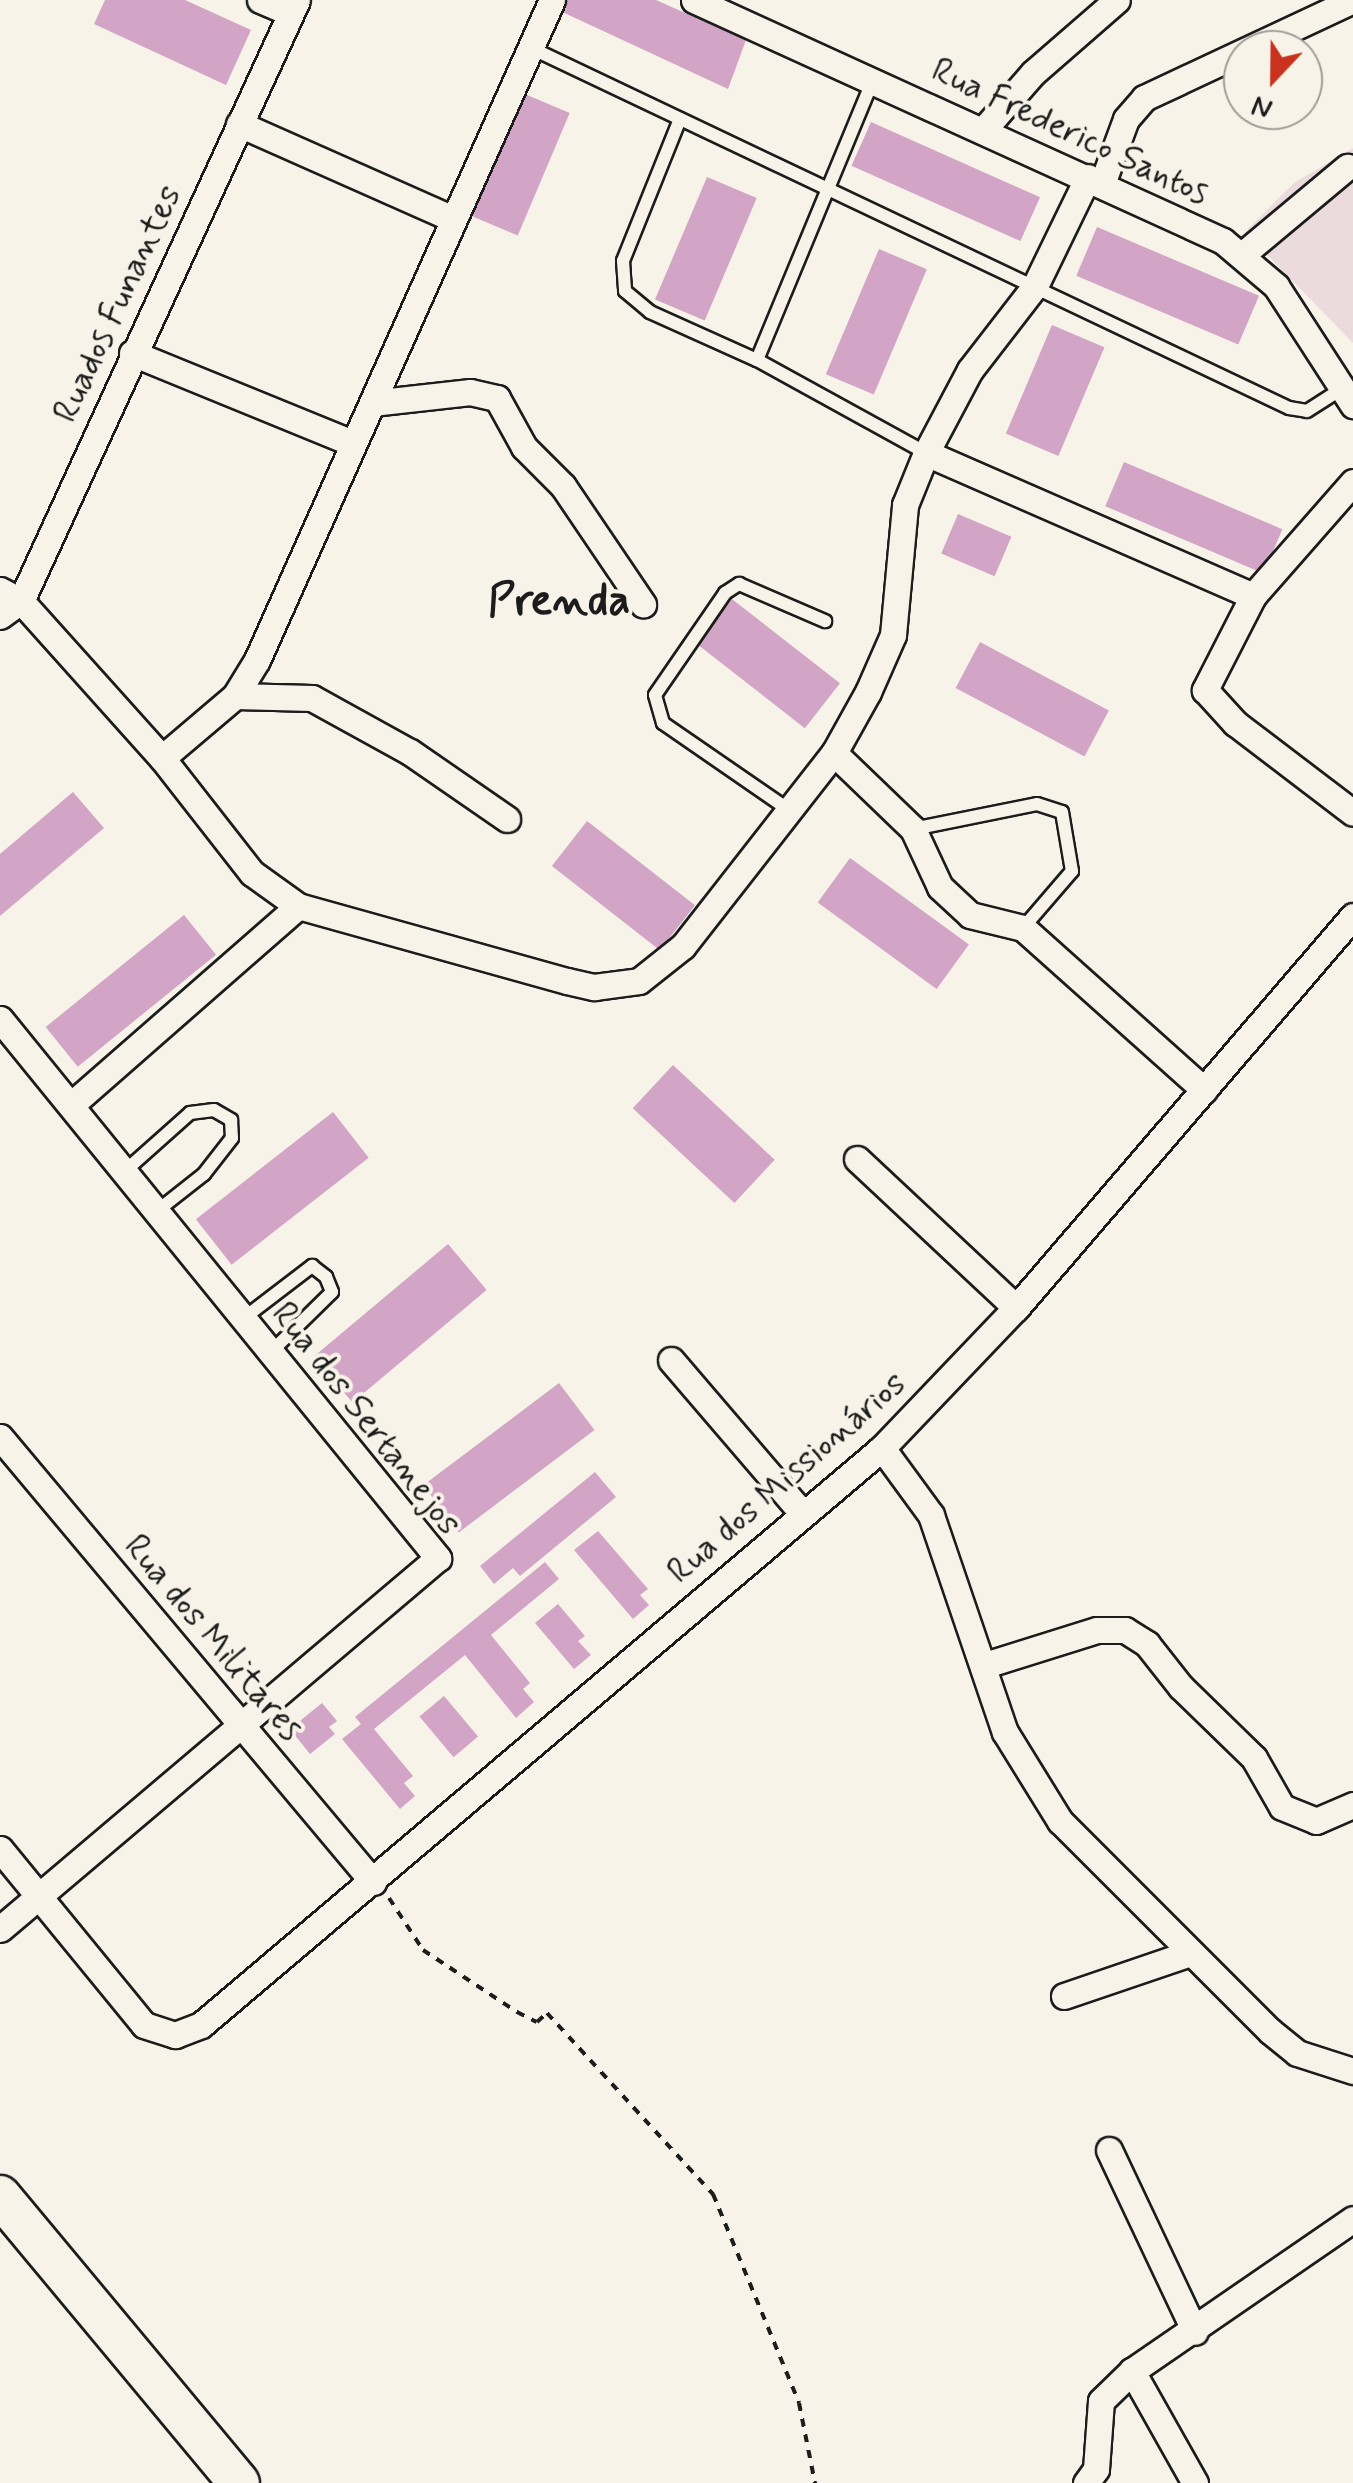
<!DOCTYPE html>
<meta charset="utf-8">
<style>
body{margin:0}
#map{position:relative;width:1353px;height:2483px;overflow:hidden;background:#f7f3e8;font-family:Mynerve,sans-serif}
div>[style]{position:absolute}
.built>*{inset:0;background:#ecdbde}
.building>*{inset:0;background:#d2a4c6;transform-origin:0 0}
.path>*{height:4px;margin-top:-2px;transform-origin:0;background:repeating-linear-gradient(90deg,#1c1c1c 0 8px,transparent 0 16px)}
.roads{filter:drop-shadow(2px 0 #1c1c1c) drop-shadow(-2px 0 #1c1c1c) drop-shadow(0 2px #1c1c1c) drop-shadow(0 -2px #1c1c1c)}
.lane>*{height:12px;margin:-6px;padding:0 6px;transform-origin:6px;border-radius:6px;background:#f7f3e8}
.street>*{height:25px;margin:-12.5px;padding:0 12.5px;transform-origin:12.5px;border-radius:12.5px;background:#f7f3e8}
.primary>*{height:40px;margin:-20px;padding:0 20px;transform-origin:20px;border-radius:20px;background:#f7f3e8}
span{translate:-50% -50%;white-space:nowrap;text-align:center;line-height:1.15;-webkit-text-stroke:8px #f7f3e8;paint-order:stroke}
.street-label{font-size:35px;color:#1c1c1c}
.district-label{font-size:45px;color:#1c1c1c;font-weight:700}
.north{position:absolute;left:1223px;top:30px;width:100px;height:100px;box-sizing:border-box;background:#f7f3e8;border:2px solid #9f9d96;border-radius:50%;rotate:202deg;font-size:28px;font-weight:700;line-height:40px;text-align:center;color:#1c1c1c}
.north::after{content:'';display:block;margin:auto;width:35px;height:45px;background:#c8321e;clip-path:polygon(50% 0,100% 100%,50% 72%,0 100%)}
</style>
<div id="map">
<div class="built">
<div style="clip-path:polygon(1353px 148px,1353px 343px,1245px 232px,1294px 183px)"></div>
</div>
<div class="building">
<div style="clip-path:polygon(105px 0,185px 0,251px 30px,226px 85px,94px 24px)"></div>
<div style="clip-path:polygon(562px 0,656px 0,746px 40px,728px 89px,558px 10px)"></div>
<div style="left:520px;top:92px;width:54px;height:133px;rotate:23deg"></div>
<div style="left:871px;top:122px;width:185px;height:48px;rotate:24deg"></div>
<div style="left:707px;top:177px;width:54px;height:133px;rotate:23deg"></div>
<div style="left:1097px;top:227px;width:176px;height:53px;rotate:23deg"></div>
<div style="left:879px;top:249px;width:52px;height:136px;rotate:23deg"></div>
<div style="left:1052px;top:325px;width:57px;height:118px;rotate:23deg"></div>
<div style="left:1124px;top:462px;width:172px;height:48px;rotate:23deg"></div>
<div style="left:958px;top:514px;width:58px;height:43px;rotate:23deg"></div>
<div style="left:732px;top:599px;width:137px;height:57px;rotate:38deg"></div>
<div style="left:980px;top:642px;width:146px;height:52px;rotate:28deg"></div>
<div style="clip-path:polygon(73px 792px,104px 828px,0 916px,0 854px)"></div>
<div style="left:587px;top:821px;width:137px;height:57px;rotate:38deg"></div>
<div style="left:850px;top:858px;width:147px;height:55px;rotate:36deg"></div>
<div style="left:184px;top:915px;width:51px;height:178px;rotate:51deg"></div>
<div style="left:673px;top:1065px;width:139px;height:59px;rotate:43deg"></div>
<div style="left:333px;top:1112px;width:58px;height:174px;rotate:52deg"></div>
<div style="left:448px;top:1244px;width:60px;height:175px;rotate:50deg"></div>
<div style="left:559px;top:1383px;width:59px;height:170px;rotate:53deg"></div>
<div style="clip-path:polygon(595px 1472px,616px 1497px,520px 1576px,513px 1568px,494px 1584px,480px 1566px)"></div>
<div style="clip-path:polygon(598px 1531px,648px 1589px,640px 1595px,649px 1605px,633px 1619px,574px 1550px)"></div>
<div style="clip-path:polygon(545px 1562px,559px 1579px,491px 1635px,530px 1683px,523px 1689px,534px 1702px,516px 1718px,465px 1655px,374px 1729px,413px 1776px,404px 1783px,415px 1796px,400px 1809px,342px 1739px,361px 1724px,355px 1717px)"></div>
<div style="clip-path:polygon(558px 1604px,585px 1636px,578px 1641px,591px 1655px,574px 1669px,535px 1623px)"></div>
<div style="left:444px;top:1696px;width:53px;height:32px;rotate:50deg"></div>
<div style="clip-path:polygon(322px 1703px,337px 1721px,329px 1727px,335px 1734px,310px 1754px,290px 1729px)"></div>
</div>
<div class="path">
<div style="left:389px;top:1898px;width:62px;rotate:56.8deg"></div>
<div style="left:423px;top:1950px;width:113px;rotate:33.4deg"></div>
<div style="left:517px;top:2012px;width:22px;rotate:27deg"></div>
<div style="left:537px;top:2022px;width:13px;rotate:-42deg"></div>
<div style="left:547px;top:2013px;width:246px;rotate:47.5deg"></div>
<div style="left:713px;top:2194px;width:226px;rotate:67.6deg"></div>
<div style="left:799px;top:2403px;width:82px;rotate:78.7deg"></div>
</div>
<div class="roads">
<div class="lane">
<div style="left:529px;top:47px;width:841px;rotate:25.41deg"></div>
<div style="left:1289px;top:408px;width:18px;rotate:9deg"></div>
<div style="left:1307px;top:411px;width:43px;rotate:-32.6deg"></div>
<div style="left:680px;top:119px;width:153px;rotate:111.9deg"></div>
<div style="left:623px;top:261px;width:30px;rotate:86deg"></div>
<div style="left:625px;top:291px;width:33px;rotate:40deg"></div>
<div style="left:650px;top:312px;width:117px;rotate:24.2deg"></div>
<div style="left:757px;top:360px;width:193px;rotate:28.8deg"></div>
<div style="left:757px;top:360px;width:301px;rotate:-67.5deg"></div>
<div style="left:789px;top:810px;width:153px;rotate:-145.4deg"></div>
<div style="left:663px;top:723px;width:29px;rotate:-106deg"></div>
<div style="left:655px;top:695px;width:124px;rotate:-55.5deg"></div>
<div style="left:725px;top:593px;width:17px;rotate:-33deg"></div>
<div style="left:739px;top:584px;width:94px;rotate:23.3deg"></div>
<div style="left:913px;top:829px;width:126px;rotate:-11.4deg"></div>
<div style="left:1037px;top:804px;width:26px;rotate:18deg"></div>
<div style="left:1062px;top:812px;width:60px;rotate:80.4deg"></div>
<div style="left:1072px;top:871px;width:75px;rotate:130.7deg"></div>
<div style="left:125px;top:1171px;width:87px;rotate:-41.7deg"></div>
<div style="left:190px;top:1113px;width:24px;rotate:-7deg"></div>
<div style="left:214px;top:1110px;width:20px;rotate:30deg"></div>
<div style="left:231px;top:1120px;width:18px;rotate:87deg"></div>
<div style="left:232px;top:1138px;width:46px;rotate:127.9deg"></div>
<div style="left:204px;top:1174px;width:60px;rotate:141.8deg"></div>
<div style="left:244px;top:1318px;width:86px;rotate:-37.4deg"></div>
<div style="left:312px;top:1266px;width:18px;rotate:38deg"></div>
<div style="left:326px;top:1277px;width:16px;rotate:68deg"></div>
<div style="left:332px;top:1292px;width:86px;rotate:135.5deg"></div>
</div>
<div class="street">
<div style="left:260px;top:0;width:33px;rotate:23deg"></div>
<div style="left:694px;top:0;width:581px;rotate:24.49deg"></div>
<div style="left:1223px;top:241px;width:70px;rotate:40.3deg"></div>
<div style="left:1276px;top:286px;width:142px;rotate:57.1deg"></div>
<div style="left:239px;top:124px;width:232px;rotate:23.9deg"></div>
<div style="left:985px;top:128px;width:73px;rotate:-48.9deg"></div>
<div style="left:1033px;top:73px;width:111px;rotate:-41deg"></div>
<div style="left:1102px;top:184px;width:69px;rotate:-69.7deg"></div>
<div style="left:1126px;top:119px;width:28px;rotate:-49deg"></div>
<div style="left:1144px;top:98px;width:231px;rotate:-25.1deg"></div>
<div style="left:1243px;top:254px;width:136px;rotate:-39.9deg"></div>
<div style="left:132px;top:353px;width:239px;rotate:22.2deg"></div>
<div style="left:372px;top:403px;width:99px;rotate:-6.4deg"></div>
<div style="left:470px;top:392px;width:28px;rotate:13deg"></div>
<div style="left:497px;top:398px;width:56px;rotate:61.1deg"></div>
<div style="left:524px;top:447px;width:55px;rotate:45deg"></div>
<div style="left:563px;top:486px;width:143px;rotate:55.9deg"></div>
<div style="left:926px;top:453px;width:357px;rotate:23.6deg"></div>
<div style="left:1353px;top:482px;width:152px;rotate:131.3deg"></div>
<div style="left:1253px;top:596px;width:106px;rotate:117.1deg"></div>
<div style="left:1205px;top:690px;width:45px;rotate:47.7deg"></div>
<div style="left:1235px;top:723px;width:148px;rotate:37.3deg"></div>
<div style="left:0;top:590px;width:24px;rotate:28deg"></div>
<div style="left:21px;top:601px;width:211px;rotate:48.1deg"></div>
<div style="left:162px;top:758px;width:146px;rotate:52deg"></div>
<div style="left:252px;top:873px;width:57px;rotate:35.7deg"></div>
<div style="left:298px;top:906px;width:279px;rotate:15.6deg"></div>
<div style="left:567px;top:981px;width:28px;rotate:13deg"></div>
<div style="left:594px;top:987px;width:45px;rotate:-7.6deg"></div>
<div style="left:639px;top:981px;width:56px;rotate:-38.5deg"></div>
<div style="left:683px;top:946px;width:245px;rotate:-52deg"></div>
<div style="left:834px;top:753px;width:70px;rotate:-60.9deg"></div>
<div style="left:868px;top:692px;width:62px;rotate:-66.3deg"></div>
<div style="left:893px;top:635px;width:131px;rotate:-84.7deg"></div>
<div style="left:905px;top:505px;width:56px;rotate:-68deg"></div>
<div style="left:926px;top:453px;width:94px;rotate:-62.1deg"></div>
<div style="left:970px;top:370px;width:106px;rotate:-52.3deg"></div>
<div style="left:1035px;top:286px;width:121px;rotate:-64.1deg"></div>
<div style="left:0;top:616px;width:26px;rotate:-36deg"></div>
<div style="left:21px;top:601px;width:661px;rotate:-65.33deg"></div>
<div style="left:235px;top:696px;width:77px;rotate:1.5deg"></div>
<div style="left:312px;top:698px;width:112px;rotate:28.9deg"></div>
<div style="left:410px;top:752px;width:118px;rotate:34.6deg"></div>
<div style="left:834px;top:753px;width:110px;rotate:43.9deg"></div>
<div style="left:913px;top:829px;width:64px;rotate:65deg"></div>
<div style="left:940px;top:887px;width:41px;rotate:43deg"></div>
<div style="left:970px;top:915px;width:55px;rotate:13.8deg"></div>
<div style="left:1023px;top:928px;width:243px;rotate:41.8deg"></div>
<div style="left:162px;top:758px;width:96px;rotate:-40.3deg"></div>
<div style="left:235px;top:696px;width:42px;rotate:-58.6deg"></div>
<div style="left:257px;top:660px;width:723px;rotate:-65.92deg"></div>
<div style="left:0;top:1019px;width:695px;rotate:50.9deg"></div>
<div style="left:438px;top:1558px;width:574px;rotate:139.73deg"></div>
<div style="left:71px;top:1105px;width:302px;rotate:-41.2deg"></div>
<div style="left:857px;top:1159px;width:218px;rotate:43.1deg"></div>
<div style="left:671px;top:1360px;width:201px;rotate:49.4deg"></div>
<div style="left:0;top:1437px;width:581px;rotate:50.03deg"></div>
<div style="left:882px;top:1448px;width:83px;rotate:53.8deg"></div>
<div style="left:931px;top:1515px;width:229px;rotate:71.2deg"></div>
<div style="left:1005px;top:1732px;width:105px;rotate:58.3deg"></div>
<div style="left:1060px;top:1821px;width:297px;rotate:45deg"></div>
<div style="left:1270px;top:2031px;width:35px;rotate:39deg"></div>
<div style="left:1297px;top:2053px;width:59px;rotate:17.8deg"></div>
<div style="left:985px;top:1665px;width:117px;rotate:-17.4deg"></div>
<div style="left:1097px;top:1630px;width:28px"></div>
<div style="left:1125px;top:1630px;width:26px;rotate:32deg"></div>
<div style="left:1147px;top:1644px;width:55px;rotate:51.7deg"></div>
<div style="left:1181px;top:1687px;width:102px;rotate:44.2deg"></div>
<div style="left:1254px;top:1758px;width:56px;rotate:60.3deg"></div>
<div style="left:1282px;top:1807px;width:37px;rotate:22deg"></div>
<div style="left:1316px;top:1821px;width:40px;rotate:-23.4deg"></div>
<div style="left:0;top:1849px;width:227px;rotate:50.7deg"></div>
<div style="left:144px;top:2025px;width:33px;rotate:18deg"></div>
<div style="left:175px;top:2035px;width:28px;rotate:-21deg"></div>
<div style="left:201px;top:2025px;width:893px;rotate:-40.27deg"></div>
<div style="left:882px;top:1448px;width:194px;rotate:-46.3deg"></div>
<div style="left:1016px;top:1308px;width:517px;rotate:-49.31deg"></div>
<div style="left:1064px;top:1996px;width:133px;rotate:-18.8deg"></div>
<div style="left:1109px;top:2150px;width:201px;rotate:64.7deg"></div>
<div style="left:1086px;top:2483px;width:17px;rotate:-54deg"></div>
<div style="left:1096px;top:2469px;width:68px;rotate:-85.8deg"></div>
<div style="left:1101px;top:2401px;width:43px;rotate:-44.1deg"></div>
<div style="left:1195px;top:2483px;width:129px;rotate:-119.4deg"></div>
<div style="left:1132px;top:2371px;width:268px;rotate:-34.5deg"></div>
</div>
<div class="primary">
<div style="left:0;top:2196px;width:373px;rotate:50.2deg"></div>
</div>
</div>
<div class="street-label">
<span style="left:1070px;top:132px;rotate:25deg">Rua Frederico Santos</span>
<span style="left:118px;top:304px;rotate:-65deg">Ruados Funantes</span>
<span style="left:366px;top:1419px;rotate:52deg">Rua dos Sertanejos</span>
<span style="left:787px;top:1478px;rotate:-41deg">Rua dos Missionários</span>
<span style="left:213px;top:1638px;rotate:50deg">Rua dos Militares</span>
</div>
<div class="district-label">
<span style="left:559px;top:602px">Prenda</span>
</div>
<div class="north">N</div>
</div>
